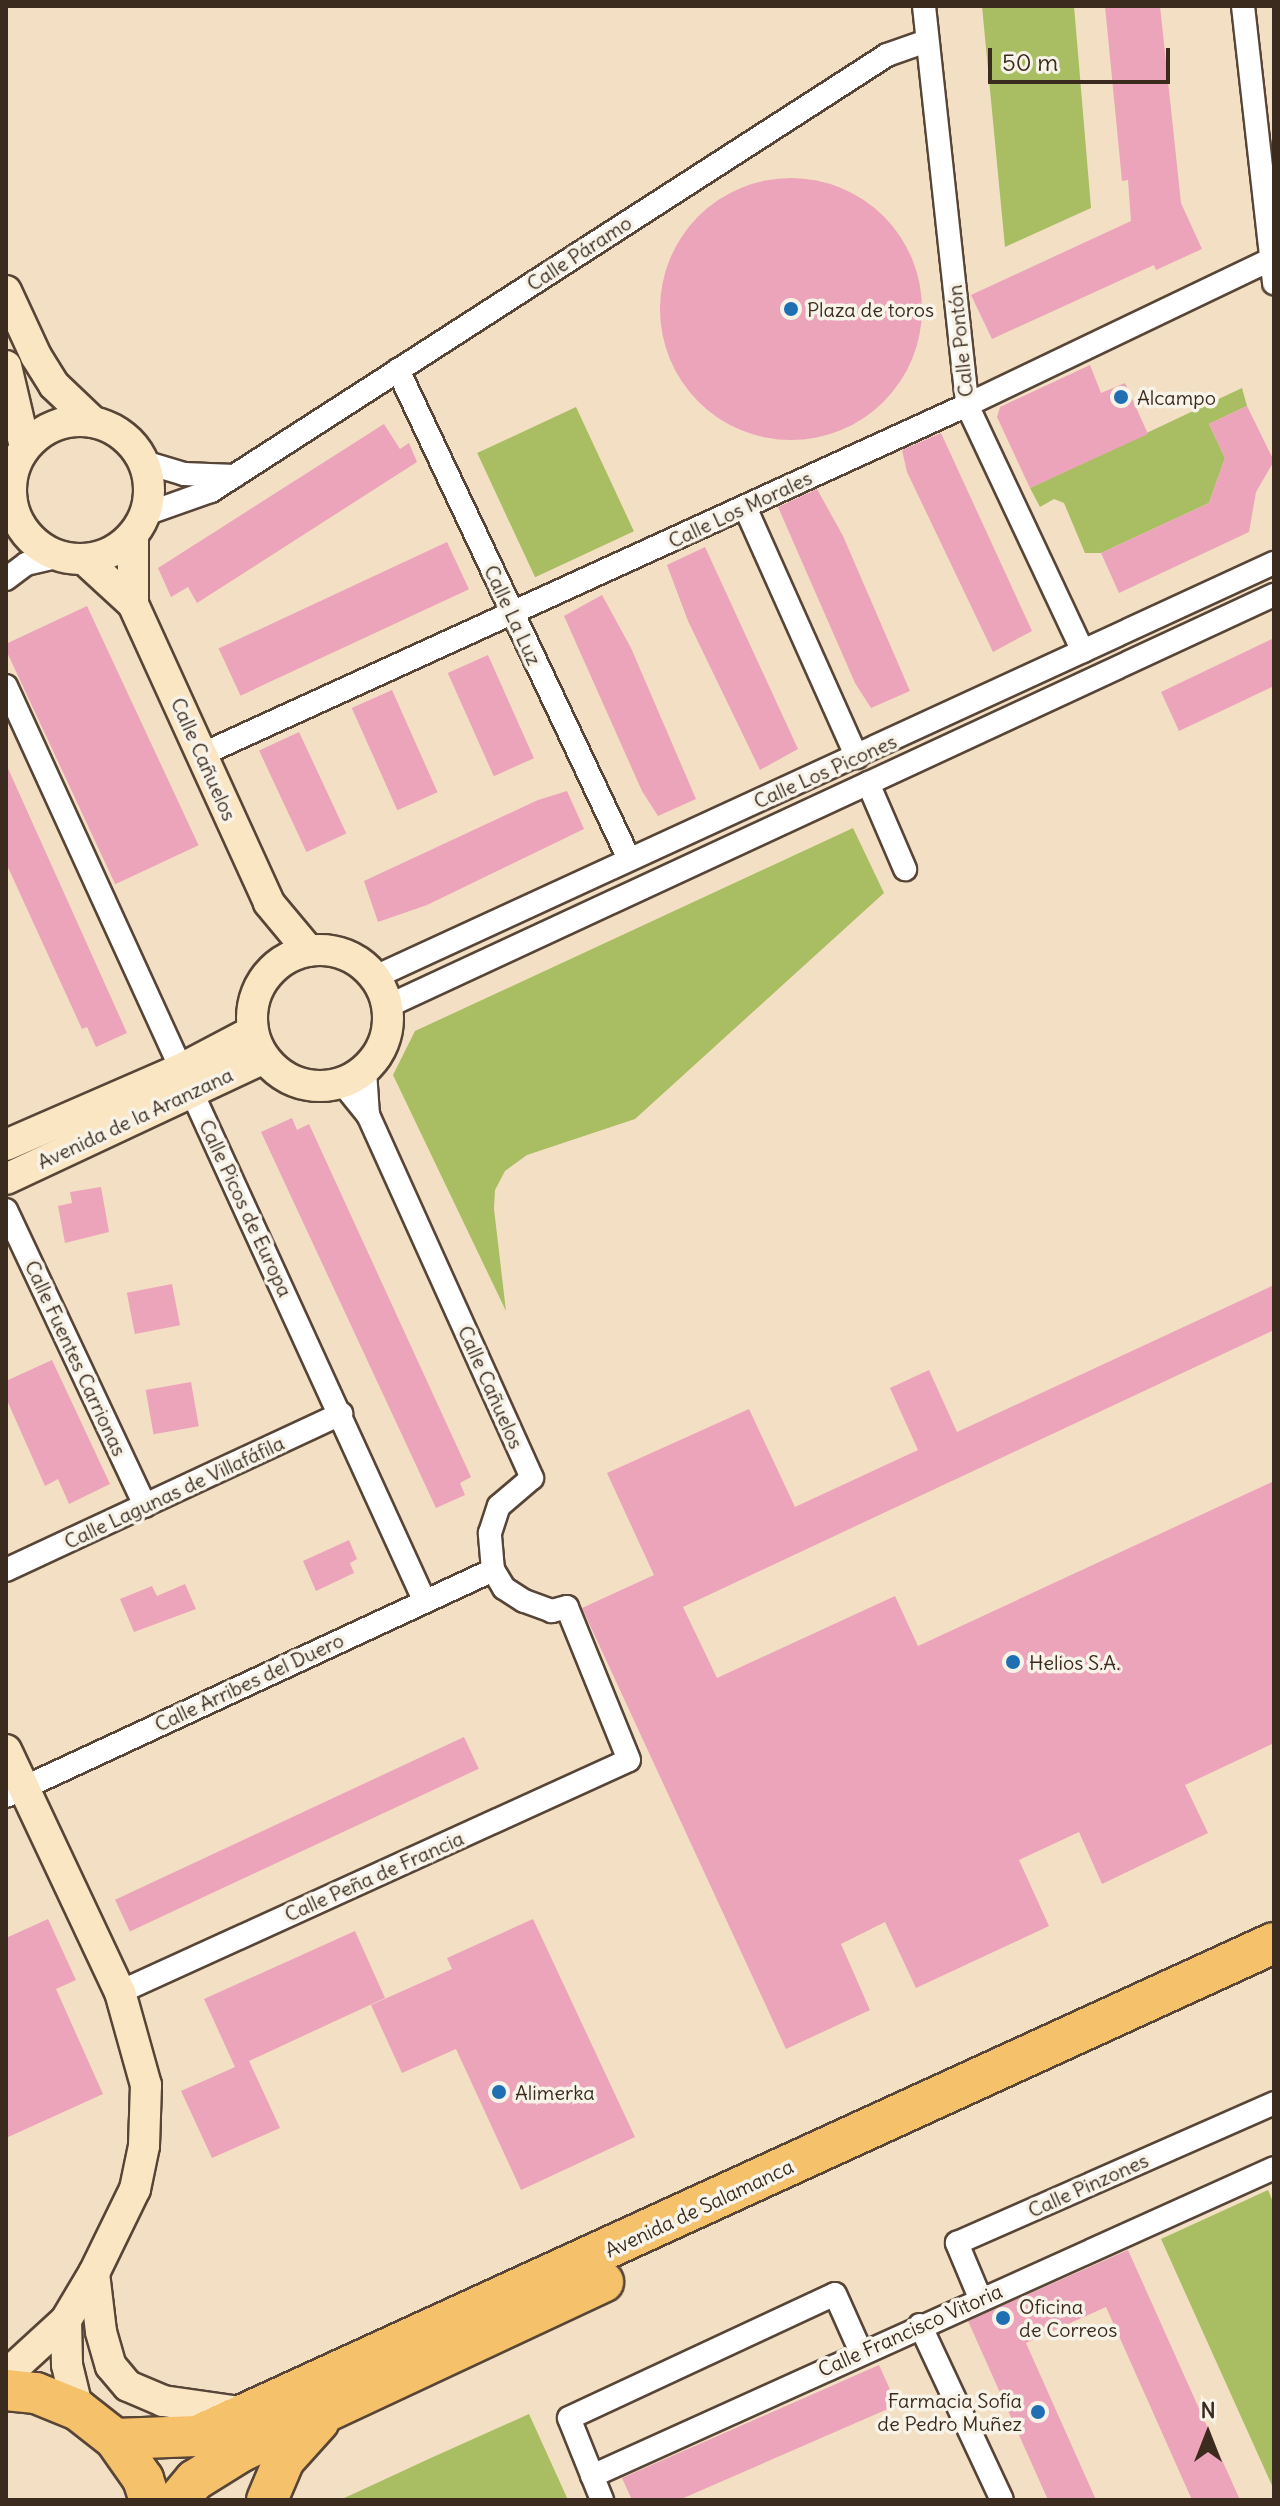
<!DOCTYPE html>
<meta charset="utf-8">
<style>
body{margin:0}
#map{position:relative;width:1280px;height:2506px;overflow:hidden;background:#f3dfc3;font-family:Delius,sans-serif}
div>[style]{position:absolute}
.green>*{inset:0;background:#a9be62;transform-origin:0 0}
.building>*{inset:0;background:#eca4ba;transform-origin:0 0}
.round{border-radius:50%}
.roads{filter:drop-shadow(2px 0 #574537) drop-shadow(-2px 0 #574537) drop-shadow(0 2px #574537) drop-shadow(0 -2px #574537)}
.street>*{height:22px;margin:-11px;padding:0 11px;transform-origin:11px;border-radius:11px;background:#fff}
.secondary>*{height:30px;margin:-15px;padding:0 15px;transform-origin:15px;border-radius:15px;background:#fbe6c4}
.secondary>.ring{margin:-15px;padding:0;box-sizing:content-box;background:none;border:30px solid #fbe6c4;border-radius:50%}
.highway>*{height:40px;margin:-20px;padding:0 20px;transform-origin:20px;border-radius:20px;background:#f6c16b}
.dots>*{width:22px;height:22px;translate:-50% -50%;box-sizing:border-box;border:4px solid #f7f3e8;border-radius:50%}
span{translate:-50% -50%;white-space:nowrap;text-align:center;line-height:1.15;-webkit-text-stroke:7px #f7f3e8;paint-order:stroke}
.street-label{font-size:20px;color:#3b2a1e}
.poi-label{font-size:20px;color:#3b2a1e}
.left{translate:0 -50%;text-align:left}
.right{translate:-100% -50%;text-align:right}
.frame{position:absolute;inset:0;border:8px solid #3b2a1e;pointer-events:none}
.north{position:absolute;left:1168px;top:2394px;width:80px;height:80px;-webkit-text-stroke:6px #f7f3e8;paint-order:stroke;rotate:0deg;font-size:22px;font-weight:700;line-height:32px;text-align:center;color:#3b2a1e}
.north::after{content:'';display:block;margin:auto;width:28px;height:36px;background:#3b2a1e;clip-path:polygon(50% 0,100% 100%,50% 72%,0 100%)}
.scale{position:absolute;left:988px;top:48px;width:182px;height:36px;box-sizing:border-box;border:4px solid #3b2a1e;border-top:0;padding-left:10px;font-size:24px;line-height:28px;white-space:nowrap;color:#3b2a1e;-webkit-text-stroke:6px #f7f3e8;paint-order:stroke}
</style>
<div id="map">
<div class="green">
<div style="clip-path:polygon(982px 6px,1074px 6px,1091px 208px,1005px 247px)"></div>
<div style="clip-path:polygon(1242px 388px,1247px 406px,1209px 424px,1225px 458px,1209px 503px,1101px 553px,1085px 553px,1064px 503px,1054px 499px,1040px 507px,1030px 488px)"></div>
<div style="left:576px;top:407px;width:137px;height:109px;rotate:65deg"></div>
<div style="clip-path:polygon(853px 828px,884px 893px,635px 1119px,527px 1155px,505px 1171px,495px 1190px,494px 1209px,506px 1311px,393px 1075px,415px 1031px)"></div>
<div style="clip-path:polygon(1268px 2190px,1274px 2204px,1274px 2490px,1161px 2239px)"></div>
<div style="clip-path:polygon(529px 2414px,568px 2500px,340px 2500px,433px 2457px)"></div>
</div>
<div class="building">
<div style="clip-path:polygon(1105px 6px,1160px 6px,1181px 203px,1202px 249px,1156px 270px,1154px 265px,992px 339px,971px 295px,1131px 221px,1128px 180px,1122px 181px)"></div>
<div class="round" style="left:660px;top:178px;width:262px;height:262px"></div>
<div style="clip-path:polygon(1090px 365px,1101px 393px,1125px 383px,1148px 434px,1030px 488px,997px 417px,1000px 407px)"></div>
<div style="clip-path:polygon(1247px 406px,1274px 461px,1256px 492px,1249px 532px,1119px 593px,1101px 553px,1209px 503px,1225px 458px,1209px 424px)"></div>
<div style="clip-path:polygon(384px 424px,400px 449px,409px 443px,417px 462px,197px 603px,188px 587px,171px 597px,158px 568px)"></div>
<div style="clip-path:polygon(941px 433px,1032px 631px,993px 652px,907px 472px,902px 450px)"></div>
<div style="clip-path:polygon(817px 489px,843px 536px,910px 691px,871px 708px,855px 683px,778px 507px)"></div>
<div style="left:447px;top:542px;width:52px;height:252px;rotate:65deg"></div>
<div style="clip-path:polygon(705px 547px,798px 749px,760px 770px,688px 621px,667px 565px)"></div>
<div style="clip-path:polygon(602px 595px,631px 648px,696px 799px,658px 816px,642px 791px,564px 616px)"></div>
<div style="left:87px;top:606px;width:264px;height:92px;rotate:65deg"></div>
<div style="clip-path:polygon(1274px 638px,1274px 686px,1179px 731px,1161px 692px)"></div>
<div style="left:488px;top:655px;width:113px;height:44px;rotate:66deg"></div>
<div style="left:392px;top:690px;width:112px;height:44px;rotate:66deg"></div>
<div style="left:299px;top:732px;width:112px;height:44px;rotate:65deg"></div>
<div style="clip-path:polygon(6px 764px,127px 1033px,96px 1047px,87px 1027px,82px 1029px,6px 863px)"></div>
<div style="clip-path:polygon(567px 791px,584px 829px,427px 905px,378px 922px,364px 881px,538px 800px)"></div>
<div style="clip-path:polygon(292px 1118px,297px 1130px,309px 1124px,471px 1477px,460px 1483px,465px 1495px,436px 1508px,261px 1132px)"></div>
<div style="clip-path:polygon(101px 1187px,109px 1232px,65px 1243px,58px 1206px,72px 1203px,70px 1192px)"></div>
<div style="left:172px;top:1284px;width:42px;height:46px;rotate:79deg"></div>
<div style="clip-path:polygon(1274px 1285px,1274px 1330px,683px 1607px,717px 1678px,895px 1596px,918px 1646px,1274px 1481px,1274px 1743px,1185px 1785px,1208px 1833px,1102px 1884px,1079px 1832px,1019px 1860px,1049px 1926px,916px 1988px,885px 1922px,841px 1944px,870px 2010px,786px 2049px,582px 1608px,654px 1575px,607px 1473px,749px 1409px,795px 1507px,918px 1450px,890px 1388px,929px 1370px,957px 1432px)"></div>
<div style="clip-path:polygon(52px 1360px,110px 1484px,69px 1504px,58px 1479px,45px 1486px,6px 1398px,6px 1381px)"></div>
<div style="left:191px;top:1382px;width:45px;height:46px;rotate:80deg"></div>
<div style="clip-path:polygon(349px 1540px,357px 1559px,350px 1563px,354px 1573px,316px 1591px,303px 1561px)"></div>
<div style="clip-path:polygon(185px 1584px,196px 1609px,134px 1632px,120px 1599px,152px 1586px,157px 1596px)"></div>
<div style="left:464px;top:1737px;width:35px;height:385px;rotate:65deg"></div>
<div style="clip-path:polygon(48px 1919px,76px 1980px,56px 1989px,103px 2094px,6px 2138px,6px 1938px)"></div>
<div style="clip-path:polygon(533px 1919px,635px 2137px,521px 2190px,456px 2049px,402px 2073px,371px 2005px,452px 1969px,447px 1958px)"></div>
<div style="clip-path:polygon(355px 1931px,385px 1998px,249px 2061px,280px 2128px,212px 2158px,181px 2091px,235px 2067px,204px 1999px)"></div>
<div style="clip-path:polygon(1128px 2250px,1240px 2500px,1192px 2500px,1106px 2307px,1026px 2343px,1096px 2500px,1048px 2500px,968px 2321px)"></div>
<div style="clip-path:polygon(879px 2365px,897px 2405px,679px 2500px,632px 2500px,622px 2478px)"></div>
</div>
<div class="roads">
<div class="street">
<div style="left:924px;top:6px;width:401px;rotate:83.8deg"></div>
<div style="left:967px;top:405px;width:272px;rotate:64.8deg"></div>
<div style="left:1243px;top:6px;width:279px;rotate:83.6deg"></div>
<div style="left:398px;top:370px;width:541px;rotate:64.71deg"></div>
<div style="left:144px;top:462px;width:42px;rotate:16.7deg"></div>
<div style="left:184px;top:474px;width:51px;rotate:2.2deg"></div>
<div style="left:745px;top:507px;width:274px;rotate:65.9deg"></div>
<div style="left:146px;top:514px;width:69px;rotate:-19.5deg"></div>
<div style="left:211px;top:491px;width:804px;rotate:-32.82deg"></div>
<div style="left:887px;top:55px;width:42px;rotate:-19.3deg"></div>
<div style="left:6px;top:522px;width:19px;rotate:-74deg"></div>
<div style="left:6px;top:579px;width:25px;rotate:-37deg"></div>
<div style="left:26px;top:564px;width:32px;rotate:-13deg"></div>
<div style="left:6px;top:686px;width:1005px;rotate:65.42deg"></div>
<div style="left:203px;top:754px;width:840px;rotate:-24.55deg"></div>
<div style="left:967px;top:405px;width:340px;rotate:-25.6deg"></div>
<div style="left:868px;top:783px;width:94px;rotate:66.7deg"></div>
<div style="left:375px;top:977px;width:990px;rotate:-24.73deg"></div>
<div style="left:388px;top:1006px;width:977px;rotate:-24.89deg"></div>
<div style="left:365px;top:1071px;width:44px;rotate:86.1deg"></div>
<div style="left:6px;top:1210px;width:327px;rotate:64.8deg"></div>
<div style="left:6px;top:1570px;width:370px;rotate:-25deg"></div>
<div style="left:6px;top:1796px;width:537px;rotate:-24.89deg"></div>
<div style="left:120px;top:1992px;width:559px;rotate:-24.5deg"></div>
<div style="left:629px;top:1760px;width:165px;rotate:-112.1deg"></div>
<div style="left:567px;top:1607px;width:16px;rotate:165deg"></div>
<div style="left:552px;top:1611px;width:30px;rotate:-160deg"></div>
<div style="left:524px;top:1601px;width:24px;rotate:-147deg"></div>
<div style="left:504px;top:1588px;width:21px;rotate:-121deg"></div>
<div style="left:493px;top:1570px;width:37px;rotate:-95deg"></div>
<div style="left:490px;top:1533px;width:28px;rotate:-72deg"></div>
<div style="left:499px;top:1506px;width:43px;rotate:-40.3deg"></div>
<div style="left:532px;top:1478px;width:398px;rotate:-114.3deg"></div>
<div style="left:368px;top:1115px;width:41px;rotate:-129.1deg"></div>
<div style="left:980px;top:2298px;width:60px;rotate:-112.7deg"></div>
<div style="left:957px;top:2243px;width:347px;rotate:-23.8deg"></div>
<div style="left:920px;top:2325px;width:193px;rotate:64.9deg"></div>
<div style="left:592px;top:2476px;width:748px;rotate:-24.3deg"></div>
<div style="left:602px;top:2500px;width:88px;rotate:-111.9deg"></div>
<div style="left:569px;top:2418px;width:293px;rotate:-25deg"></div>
<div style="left:835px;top:2294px;width:64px;rotate:65.9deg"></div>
</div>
<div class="secondary">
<div style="left:6px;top:291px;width:72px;rotate:65.2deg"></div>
<div style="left:36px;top:356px;width:34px;rotate:58deg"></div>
<div style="left:54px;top:385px;width:54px;rotate:43.5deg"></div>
<div style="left:6px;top:366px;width:83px;rotate:76.8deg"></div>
<div class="ring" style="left:11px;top:421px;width:108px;height:108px"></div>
<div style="left:133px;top:537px;width:67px;rotate:90deg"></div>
<div style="left:85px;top:560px;width:65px;rotate:42.5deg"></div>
<div style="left:133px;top:604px;width:328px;rotate:65.5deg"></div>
<div style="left:269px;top:903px;width:62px;rotate:50.2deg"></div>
<div class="ring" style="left:252px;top:950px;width:106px;height:106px"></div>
<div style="left:6px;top:1145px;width:191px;rotate:-23.5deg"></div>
<div style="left:181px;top:1069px;width:81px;rotate:-27.8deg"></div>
<div style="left:6px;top:1179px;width:285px;rotate:-25.1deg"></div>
<div style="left:6px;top:1750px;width:268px;rotate:64.8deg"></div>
<div style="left:120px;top:1992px;width:97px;rotate:74.4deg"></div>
<div style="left:146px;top:2085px;width:61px;rotate:91.9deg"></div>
<div style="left:144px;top:2146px;width:44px;rotate:101.8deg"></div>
<div style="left:135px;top:2189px;width:93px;rotate:116deg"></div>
<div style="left:94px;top:2273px;width:55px;rotate:120.8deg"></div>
<div style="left:66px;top:2320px;width:81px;rotate:137.5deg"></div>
<div style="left:94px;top:2273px;width:59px;rotate:83.2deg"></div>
<div style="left:101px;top:2332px;width:35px;rotate:74deg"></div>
<div style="left:111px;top:2366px;width:26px;rotate:50deg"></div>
<div style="left:128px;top:2386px;width:38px;rotate:23deg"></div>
<div style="left:163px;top:2401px;width:85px;rotate:8.1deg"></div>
<div style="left:66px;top:2320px;width:45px;rotate:88.7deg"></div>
<div style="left:67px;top:2365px;width:46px;rotate:76.3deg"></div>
</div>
<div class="highway">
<div style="left:6px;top:2390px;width:30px;rotate:6deg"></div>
<div style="left:36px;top:2393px;width:45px;rotate:22deg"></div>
<div style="left:78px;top:2410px;width:47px;rotate:38.1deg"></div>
<div style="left:115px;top:2439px;width:49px;rotate:55deg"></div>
<div style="left:143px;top:2479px;width:22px;rotate:72deg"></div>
<div style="left:115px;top:2439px;width:82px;rotate:-2.1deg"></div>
<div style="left:197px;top:2436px;width:1184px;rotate:-24.6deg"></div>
<div style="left:178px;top:2500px;width:26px;rotate:-50deg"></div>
<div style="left:195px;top:2480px;width:53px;rotate:-31.9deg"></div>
<div style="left:240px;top:2452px;width:401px;rotate:-25.1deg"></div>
<div style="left:267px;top:2500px;width:43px;rotate:-67deg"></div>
<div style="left:284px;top:2460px;width:52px;rotate:-48.1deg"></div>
</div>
</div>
<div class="dots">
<div style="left:791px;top:309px;background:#1f6fb2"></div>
<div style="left:1121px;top:397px;background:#1f6fb2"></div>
<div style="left:1013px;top:1662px;background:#1f6fb2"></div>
<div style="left:499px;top:2092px;background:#1f6fb2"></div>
<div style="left:1003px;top:2318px;background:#1f6fb2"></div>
<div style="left:1038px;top:2412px;background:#1f6fb2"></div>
</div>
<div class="street-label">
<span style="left:579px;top:253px;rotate:-33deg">Calle Páramo</span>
<span style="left:960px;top:341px;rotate:-96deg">Calle Pontón</span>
<span style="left:740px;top:509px;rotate:-25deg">Calle Los Morales</span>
<span style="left:513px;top:615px;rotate:65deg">Calle La Luz</span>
<span style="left:204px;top:759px;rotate:66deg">Calle Cañuelos</span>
<span style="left:825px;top:771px;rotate:-24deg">Calle Los Picones</span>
<span style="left:135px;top:1118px;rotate:-25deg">Avenida de la Aranzana</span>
<span style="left:246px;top:1208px;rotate:65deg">Calle Picos de Europa</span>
<span style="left:76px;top:1358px;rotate:65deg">Calle Fuentes Carrionas</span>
<span style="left:491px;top:1387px;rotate:66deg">Calle Cañuelos</span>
<span style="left:174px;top:1492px;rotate:-25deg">Calle Lagunas de Villafáfila</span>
<span style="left:249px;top:1682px;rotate:-25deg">Calle Arribes del Duero</span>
<span style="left:374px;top:1876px;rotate:-24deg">Calle Peña de Francia</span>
<span style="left:1088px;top:2185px;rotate:-24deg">Calle Pinzones</span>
<span style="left:699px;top:2208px;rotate:-25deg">Avenida de Salamanca</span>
<span style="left:910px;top:2330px;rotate:-24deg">Calle Francisco Vitoria</span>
</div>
<div class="poi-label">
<span class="left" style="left:807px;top:309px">Plaza de toros</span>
<span class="left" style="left:1137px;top:397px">Alcampo</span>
<span class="left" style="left:1029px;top:1662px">Helios S.A.</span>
<span class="left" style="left:515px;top:2092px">Alimerka</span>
<span class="left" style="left:1019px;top:2318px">Oficina<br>de Correos</span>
<span class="right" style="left:1022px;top:2412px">Farmacia Sofía<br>de Pedro Muñez</span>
</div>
<div class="frame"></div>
<div class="north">N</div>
<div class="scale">50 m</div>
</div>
